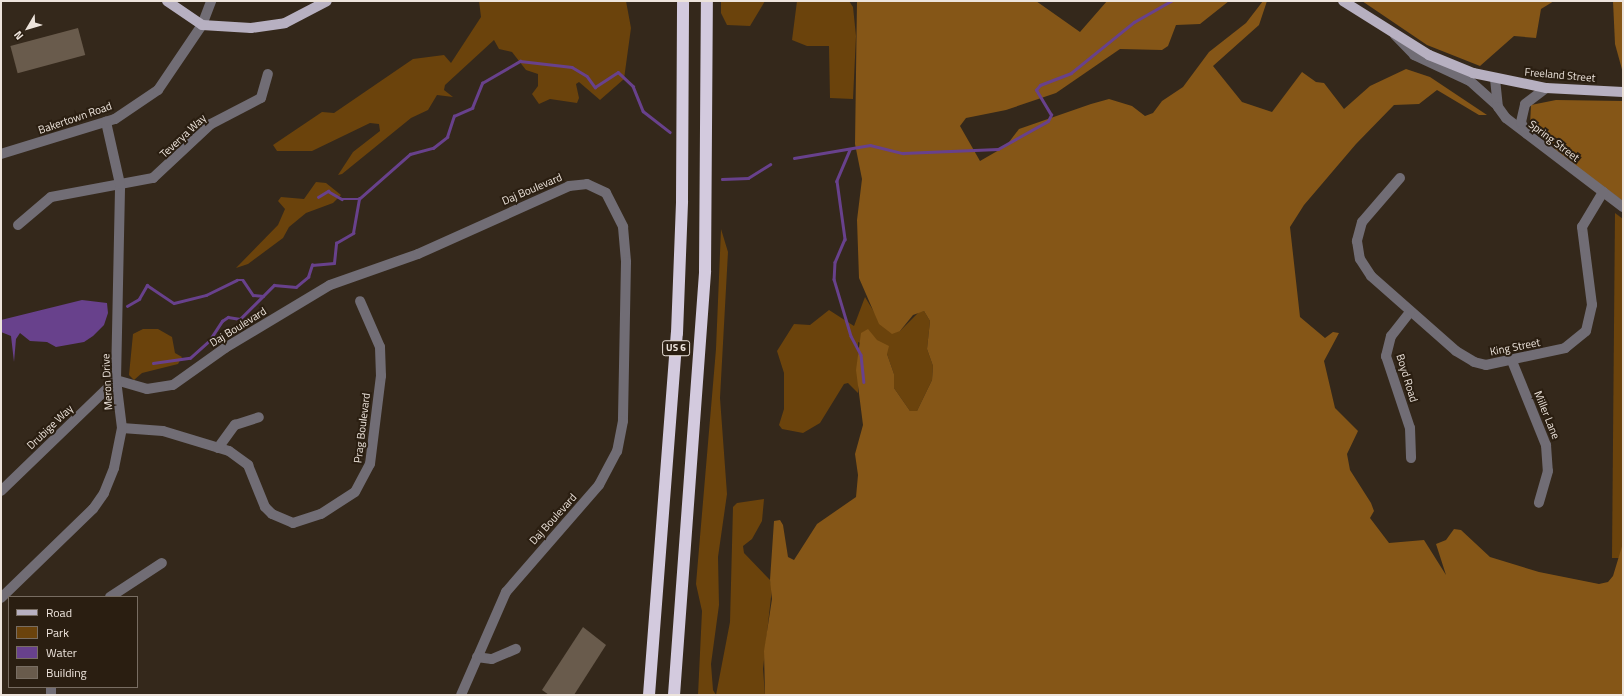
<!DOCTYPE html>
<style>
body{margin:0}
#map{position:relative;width:1624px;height:696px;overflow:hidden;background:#34281b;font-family:"Titillium Web",sans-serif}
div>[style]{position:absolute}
.green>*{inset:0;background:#6b430c}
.forest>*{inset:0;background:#855617}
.water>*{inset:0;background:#68418c}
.stream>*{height:2.5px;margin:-1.25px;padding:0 1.25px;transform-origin:1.25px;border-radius:1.25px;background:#68418c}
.building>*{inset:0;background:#695b4c;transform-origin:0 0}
.minor>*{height:10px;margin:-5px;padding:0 5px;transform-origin:5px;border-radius:5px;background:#716d75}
.major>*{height:10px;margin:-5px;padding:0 5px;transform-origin:5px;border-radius:5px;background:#b7b0c1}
.highway>*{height:12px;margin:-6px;padding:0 6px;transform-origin:6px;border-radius:6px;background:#d3cade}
span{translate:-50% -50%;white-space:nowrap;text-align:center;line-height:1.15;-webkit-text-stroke:4px #2a1e11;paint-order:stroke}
.shield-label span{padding:1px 3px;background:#2a1e11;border:1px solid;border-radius:3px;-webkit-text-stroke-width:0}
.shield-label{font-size:10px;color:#ede4dc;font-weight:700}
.street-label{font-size:11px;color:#ede4dc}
.frame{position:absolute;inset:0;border:2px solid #ede4dc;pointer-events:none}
.legend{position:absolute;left:8px;top:596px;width:130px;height:92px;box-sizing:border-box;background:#2a1e11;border:1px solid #786d62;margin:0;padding:5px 7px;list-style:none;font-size:12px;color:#ede4dc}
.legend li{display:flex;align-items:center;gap:8px;height:20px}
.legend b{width:20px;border:1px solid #786d62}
.north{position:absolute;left:8px;top:8px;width:40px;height:40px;-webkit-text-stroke:3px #2a1e11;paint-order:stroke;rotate:232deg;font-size:11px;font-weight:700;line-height:16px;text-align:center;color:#ede4dc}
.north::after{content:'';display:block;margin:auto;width:14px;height:18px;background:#ede4dc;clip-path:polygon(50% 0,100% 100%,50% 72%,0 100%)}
</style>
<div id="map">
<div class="green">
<div style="clip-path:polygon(479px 1px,626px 1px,631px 28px,624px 79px,600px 100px,579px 82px,576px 84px,579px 98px,577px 103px,550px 99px,539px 104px,532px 94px,538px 86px,538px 74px,526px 70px,512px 52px,499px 49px,494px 40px,445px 85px,444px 90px,453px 97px,437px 95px,428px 110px,411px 118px,342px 174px,338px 175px,353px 152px,380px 131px,379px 124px,370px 123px,312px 151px,277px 151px,273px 145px,322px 112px,334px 113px,413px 59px,444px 55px,451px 63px,481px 17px)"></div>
<div style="clip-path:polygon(721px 1px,765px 1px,750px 26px,727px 25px,721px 13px)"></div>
<div style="clip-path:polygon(797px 1px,849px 1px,853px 7px,856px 36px,853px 99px,830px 98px,829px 46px,807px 46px,792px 40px)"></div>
<div style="clip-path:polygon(316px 182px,326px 183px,341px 195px,333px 203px,306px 213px,289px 227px,283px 238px,248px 264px,236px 268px,278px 225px,285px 209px,278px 201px,281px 197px,304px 199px)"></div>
<div style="clip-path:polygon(1615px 213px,1623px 219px,1623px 558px,1612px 558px)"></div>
<div style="clip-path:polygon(721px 229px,728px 252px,720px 398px,727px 494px,718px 557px,719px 605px,711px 664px,713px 690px,716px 695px,730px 622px,733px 507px,737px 503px,764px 499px,762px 521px,752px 539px,743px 546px,744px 553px,770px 580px,772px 588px,763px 669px,765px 695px,698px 695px,702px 611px,696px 584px,716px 349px)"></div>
<div style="clip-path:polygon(865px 297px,879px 320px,900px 331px,919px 312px,924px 311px,930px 321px,927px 349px,933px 366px,932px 380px,917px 411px,910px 411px,894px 388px,894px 374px,887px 354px,858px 342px,858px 393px,848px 383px,844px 384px,820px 423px,803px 433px,782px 429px,779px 425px,784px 409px,784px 373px,777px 351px,794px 324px,810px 325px,829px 310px,854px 326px)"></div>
<div style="clip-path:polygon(158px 329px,172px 337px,175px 353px,182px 357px,178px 364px,142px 373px,134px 380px,129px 375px,133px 334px,143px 329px)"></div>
</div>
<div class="forest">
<div style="clip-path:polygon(857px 1px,1036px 1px,1080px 32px,1107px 1px,1229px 1px,1200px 24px,1176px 25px,1168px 46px,1162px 50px,1120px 49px,1056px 93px,1006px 110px,966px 118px,960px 126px,980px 161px,1006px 146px,1019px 129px,1091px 104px,1109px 99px,1132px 106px,1145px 116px,1153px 113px,1162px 101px,1183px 87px,1209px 52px,1246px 23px,1263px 1px,1267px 1px,1259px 25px,1213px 66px,1242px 102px,1272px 112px,1302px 72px,1316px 82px,1324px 83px,1344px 109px,1370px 86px,1406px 69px,1430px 77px,1487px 115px,1479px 115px,1437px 90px,1419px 104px,1394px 105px,1356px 144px,1304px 205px,1290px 227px,1300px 317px,1325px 338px,1333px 332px,1339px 333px,1324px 361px,1335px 408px,1358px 431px,1347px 454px,1350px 470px,1371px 503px,1374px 511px,1370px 518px,1389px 543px,1424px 540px,1446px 575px,1436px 544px,1446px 540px,1454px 529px,1461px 530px,1490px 557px,1539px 572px,1599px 584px,1608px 582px,1613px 576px,1623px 543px,1623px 695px,765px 695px,764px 651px,772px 599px,770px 580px,774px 521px,780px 520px,783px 525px,788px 557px,794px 560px,817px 524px,856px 497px,858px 475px,855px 454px,863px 425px,856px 370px,861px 333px,868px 329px,877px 340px,889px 346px,887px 354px,894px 374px,894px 388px,910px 411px,917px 411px,932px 380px,933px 366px,927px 349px,930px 321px,924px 311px,913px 315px,900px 331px,892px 334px,879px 324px,859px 278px,857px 220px,862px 179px,855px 144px)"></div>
<div style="clip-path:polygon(1362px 1px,1554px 1px,1541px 9px,1536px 38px,1514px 36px,1480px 66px,1427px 45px)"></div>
<div style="clip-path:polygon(1613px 1px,1623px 1px,1623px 73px,1615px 44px)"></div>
<div style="clip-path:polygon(1556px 100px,1623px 101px,1623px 201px,1564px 158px,1530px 125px,1531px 105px)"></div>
</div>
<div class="water">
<div style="clip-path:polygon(82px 300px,107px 303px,108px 313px,104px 325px,93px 336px,84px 342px,56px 347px,47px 342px,30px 341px,20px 333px,16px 339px,14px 362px,11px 336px,1px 332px,1px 320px)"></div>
</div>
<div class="stream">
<div style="left:850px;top:150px;width:34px;rotate:113deg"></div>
<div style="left:837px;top:181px;width:59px;rotate:82.1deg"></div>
<div style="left:845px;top:239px;width:25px;rotate:113deg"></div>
<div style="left:835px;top:262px;width:17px;rotate:93deg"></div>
<div style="left:834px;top:279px;width:59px;rotate:73.4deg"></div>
<div style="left:851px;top:336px;width:21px;rotate:62deg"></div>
<div style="left:861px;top:355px;width:27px;rotate:84deg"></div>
<div style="left:794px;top:158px;width:77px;rotate:-9.7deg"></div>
<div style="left:870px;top:145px;width:34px;rotate:14deg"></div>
<div style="left:903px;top:153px;width:95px;rotate:-2.4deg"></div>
<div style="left:998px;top:149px;width:57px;rotate:-29.2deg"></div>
<div style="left:1048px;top:121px;width:7px;rotate:-63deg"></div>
<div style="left:1051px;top:115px;width:29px;rotate:-121deg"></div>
<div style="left:1036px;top:90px;width:6px;rotate:-51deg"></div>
<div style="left:1040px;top:85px;width:33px;rotate:-21deg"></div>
<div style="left:1071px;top:73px;width:81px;rotate:-39deg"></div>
<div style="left:1134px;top:22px;width:43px;rotate:-29.6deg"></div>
<div style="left:722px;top:179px;width:26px;rotate:-2deg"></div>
<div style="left:748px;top:178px;width:26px;rotate:-32deg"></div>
<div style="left:318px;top:197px;width:12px;rotate:-31deg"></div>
<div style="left:328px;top:191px;width:16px;rotate:30deg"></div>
<div style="left:342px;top:199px;width:17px"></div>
<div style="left:127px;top:306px;width:14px;rotate:-30deg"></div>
<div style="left:139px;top:299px;width:16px;rotate:-60deg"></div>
<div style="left:147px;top:285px;width:32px;rotate:34deg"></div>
<div style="left:174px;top:303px;width:33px;rotate:-14deg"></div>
<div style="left:206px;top:295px;width:34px;rotate:-26deg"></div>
<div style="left:237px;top:280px;width:6px"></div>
<div style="left:243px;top:280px;width:18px;rotate:56deg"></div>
<div style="left:253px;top:295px;width:10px;rotate:6deg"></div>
<div style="left:153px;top:363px;width:37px;rotate:-8deg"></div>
<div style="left:190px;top:358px;width:25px;rotate:-42deg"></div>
<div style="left:209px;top:341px;width:24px;rotate:-57deg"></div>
<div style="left:222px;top:321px;width:7px;rotate:-34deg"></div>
<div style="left:228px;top:317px;width:12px;rotate:9deg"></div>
<div style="left:240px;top:319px;width:48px;rotate:-45deg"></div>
<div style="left:274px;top:285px;width:22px;rotate:5deg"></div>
<div style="left:296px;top:287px;width:16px;rotate:-40deg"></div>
<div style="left:308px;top:277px;width:13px;rotate:-72deg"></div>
<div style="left:312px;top:265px;width:22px;rotate:-5deg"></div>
<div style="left:334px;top:263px;width:20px;rotate:-84deg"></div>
<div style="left:336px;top:243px;width:20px;rotate:-30deg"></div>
<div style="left:353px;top:233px;width:35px;rotate:-80deg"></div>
<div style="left:359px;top:199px;width:68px;rotate:-41.4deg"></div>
<div style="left:410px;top:154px;width:24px;rotate:-15deg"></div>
<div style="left:433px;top:148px;width:18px;rotate:-38deg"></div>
<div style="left:447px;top:137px;width:22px;rotate:-72deg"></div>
<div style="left:454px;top:116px;width:20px;rotate:-24deg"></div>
<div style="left:472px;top:108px;width:27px;rotate:-68deg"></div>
<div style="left:482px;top:83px;width:44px;rotate:-30.1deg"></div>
<div style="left:520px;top:61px;width:52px;rotate:6.6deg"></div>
<div style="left:572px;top:67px;width:17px;rotate:31deg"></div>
<div style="left:587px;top:76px;width:14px;rotate:54deg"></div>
<div style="left:595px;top:87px;width:27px;rotate:-33deg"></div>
<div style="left:618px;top:72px;width:21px;rotate:43deg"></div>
<div style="left:633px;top:86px;width:27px;rotate:68deg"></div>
<div style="left:643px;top:111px;width:34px;rotate:38deg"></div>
</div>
<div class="building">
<div style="left:78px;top:28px;width:28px;height:70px;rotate:75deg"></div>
<div style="clip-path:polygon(583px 627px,606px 645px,574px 695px,549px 695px,542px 690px)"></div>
</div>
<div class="minor">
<div style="left:1395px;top:35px;width:28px;rotate:46deg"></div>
<div style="left:1414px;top:55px;width:62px;rotate:24.9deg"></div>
<div style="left:1470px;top:81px;width:36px;rotate:42deg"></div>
<div style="left:1495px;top:79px;width:28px;rotate:84deg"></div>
<div style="left:1498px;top:107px;width:14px;rotate:54deg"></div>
<div style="left:1506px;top:118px;width:147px;rotate:37.3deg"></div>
<div style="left:1527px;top:134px;width:13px;rotate:-117deg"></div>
<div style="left:1521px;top:122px;width:18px;rotate:-77deg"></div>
<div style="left:1525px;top:104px;width:26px;rotate:-37deg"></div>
<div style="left:1px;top:154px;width:119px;rotate:-17.1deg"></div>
<div style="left:115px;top:119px;width:52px;rotate:-34deg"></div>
<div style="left:158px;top:90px;width:78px;rotate:-55.9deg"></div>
<div style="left:202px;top:25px;width:26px;rotate:-69deg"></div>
<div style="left:1400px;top:178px;width:58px;rotate:130.8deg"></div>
<div style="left:1362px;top:222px;width:20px;rotate:105deg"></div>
<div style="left:1357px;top:241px;width:18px;rotate:81deg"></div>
<div style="left:1360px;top:259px;width:20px;rotate:57deg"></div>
<div style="left:1371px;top:276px;width:113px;rotate:41.4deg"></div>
<div style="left:1456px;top:351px;width:21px;rotate:31deg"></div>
<div style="left:1474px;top:362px;width:12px;rotate:14deg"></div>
<div style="left:1486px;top:365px;width:81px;rotate:-12.1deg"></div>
<div style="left:1565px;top:348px;width:27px;rotate:-39deg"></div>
<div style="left:1586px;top:331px;width:27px;rotate:-77deg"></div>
<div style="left:1592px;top:305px;width:79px;rotate:-97.3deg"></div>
<div style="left:1582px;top:227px;width:41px;rotate:-59deg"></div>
<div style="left:18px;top:225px;width:43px;rotate:-40.3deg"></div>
<div style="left:51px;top:197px;width:104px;rotate:-10.6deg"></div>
<div style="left:153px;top:178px;width:79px;rotate:-43deg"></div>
<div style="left:211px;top:124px;width:56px;rotate:-27.5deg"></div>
<div style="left:261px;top:98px;width:25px;rotate:-74deg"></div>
<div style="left:1410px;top:312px;width:31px;rotate:128deg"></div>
<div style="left:1391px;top:336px;width:21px;rotate:104deg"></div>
<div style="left:1386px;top:356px;width:76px;rotate:71.6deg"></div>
<div style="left:1410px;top:428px;width:30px;rotate:88deg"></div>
<div style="left:1512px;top:361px;width:91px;rotate:68deg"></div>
<div style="left:1546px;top:445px;width:26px;rotate:86deg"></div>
<div style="left:1548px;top:471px;width:33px;rotate:106deg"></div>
<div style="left:116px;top:380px;width:32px;rotate:16deg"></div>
<div style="left:147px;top:389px;width:26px;rotate:-9deg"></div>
<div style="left:173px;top:385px;width:64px;rotate:-35.4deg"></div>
<div style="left:225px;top:348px;width:122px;rotate:-31deg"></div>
<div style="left:330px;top:285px;width:93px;rotate:-19.4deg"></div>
<div style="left:418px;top:254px;width:166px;rotate:-24.2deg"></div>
<div style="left:569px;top:186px;width:18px;rotate:-6deg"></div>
<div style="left:587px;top:184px;width:21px;rotate:25deg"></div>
<div style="left:606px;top:193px;width:38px;rotate:63deg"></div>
<div style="left:623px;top:227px;width:35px;rotate:85deg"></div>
<div style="left:626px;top:262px;width:159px;rotate:91.1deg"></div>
<div style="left:623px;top:421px;width:31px;rotate:101deg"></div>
<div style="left:617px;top:451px;width:38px;rotate:118deg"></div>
<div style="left:599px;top:485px;width:142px;rotate:131deg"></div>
<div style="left:506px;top:592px;width:112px;rotate:113.6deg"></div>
<div style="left:122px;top:428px;width:41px;rotate:4.2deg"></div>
<div style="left:163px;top:431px;width:69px;rotate:16.9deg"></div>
<div style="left:229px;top:451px;width:24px;rotate:36deg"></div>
<div style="left:248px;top:465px;width:45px;rotate:68deg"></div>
<div style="left:265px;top:507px;width:10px;rotate:45deg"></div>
<div style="left:272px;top:514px;width:23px;rotate:23deg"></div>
<div style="left:293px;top:523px;width:29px;rotate:-18deg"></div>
<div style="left:321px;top:514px;width:40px;rotate:-32.9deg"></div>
<div style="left:355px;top:492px;width:32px;rotate:-62deg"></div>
<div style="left:370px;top:464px;width:89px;rotate:-82.9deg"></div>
<div style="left:381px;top:376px;width:29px;rotate:-92deg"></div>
<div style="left:380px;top:347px;width:50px;rotate:-113.5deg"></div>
<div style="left:218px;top:448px;width:29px;rotate:-54deg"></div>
<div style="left:235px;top:425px;width:25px;rotate:-18deg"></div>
<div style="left:1px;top:491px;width:160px;rotate:-44deg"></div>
<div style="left:110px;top:597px;width:62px;rotate:-33.2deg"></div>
<div style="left:1px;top:598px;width:128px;rotate:-44.1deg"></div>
<div style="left:93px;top:509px;width:19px;rotate:-55deg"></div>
<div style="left:104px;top:493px;width:27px;rotate:-68deg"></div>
<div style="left:114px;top:468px;width:41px;rotate:-78.7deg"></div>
<div style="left:122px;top:428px;width:48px;rotate:-97.1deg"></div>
<div style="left:116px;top:380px;width:196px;rotate:-88.8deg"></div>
<div style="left:120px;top:184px;width:64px;rotate:-102.7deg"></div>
<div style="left:477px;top:657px;width:15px;rotate:8deg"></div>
<div style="left:492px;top:659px;width:26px;rotate:-23deg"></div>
<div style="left:51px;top:695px;width:8px;rotate:-90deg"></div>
</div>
<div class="major">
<div style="left:167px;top:1px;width:42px;rotate:34.4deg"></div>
<div style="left:202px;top:25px;width:49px;rotate:3.5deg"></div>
<div style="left:251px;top:28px;width:34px;rotate:-8deg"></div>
<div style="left:285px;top:23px;width:47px;rotate:-27.6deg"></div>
<div style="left:1343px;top:1px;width:102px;rotate:32.1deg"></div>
<div style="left:1429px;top:55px;width:48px;rotate:22.2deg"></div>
<div style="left:1473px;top:73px;width:75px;rotate:11.6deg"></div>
<div style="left:1546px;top:88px;width:77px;rotate:3deg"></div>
</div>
<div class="highway">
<div style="left:649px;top:695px;width:363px;rotate:-85.6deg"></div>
<div style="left:677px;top:333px;width:132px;rotate:-87.8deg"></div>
<div style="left:682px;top:201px;width:200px;rotate:-89.7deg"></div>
<div style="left:674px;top:695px;width:425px;rotate:-85.8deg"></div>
<div style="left:705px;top:271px;width:270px;rotate:-89.6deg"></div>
</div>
<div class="shield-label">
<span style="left:676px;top:348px">US 6</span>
</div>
<div class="street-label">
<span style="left:1560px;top:75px;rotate:5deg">Freeland Street</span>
<span style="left:75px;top:118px;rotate:-19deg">Bakertown Road</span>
<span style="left:183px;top:136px;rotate:-43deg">Teverya Way</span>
<span style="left:1554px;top:141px;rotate:37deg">Spring Street</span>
<span style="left:532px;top:189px;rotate:-23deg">Daj Boulevard</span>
<span style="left:238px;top:327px;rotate:-32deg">Daj Boulevard</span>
<span style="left:1515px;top:347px;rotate:-11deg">King Street</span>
<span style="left:1407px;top:378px;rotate:73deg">Boyd Road</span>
<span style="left:107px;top:382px;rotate:-93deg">Meron Drive</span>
<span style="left:1547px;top:415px;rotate:68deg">Miller Lane</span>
<span style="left:50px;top:427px;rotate:-44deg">Drubige Way</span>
<span style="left:362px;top:428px;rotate:-83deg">Prag Boulevard</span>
<span style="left:553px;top:519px;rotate:-48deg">Daj Boulevard</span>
</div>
<div class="frame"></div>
<ul class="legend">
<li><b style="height:5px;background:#b7b0c1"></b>Road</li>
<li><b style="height:11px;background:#6b430c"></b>Park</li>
<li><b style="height:11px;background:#68418c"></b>Water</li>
<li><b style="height:11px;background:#695b4c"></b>Building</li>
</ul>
<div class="north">N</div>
</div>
